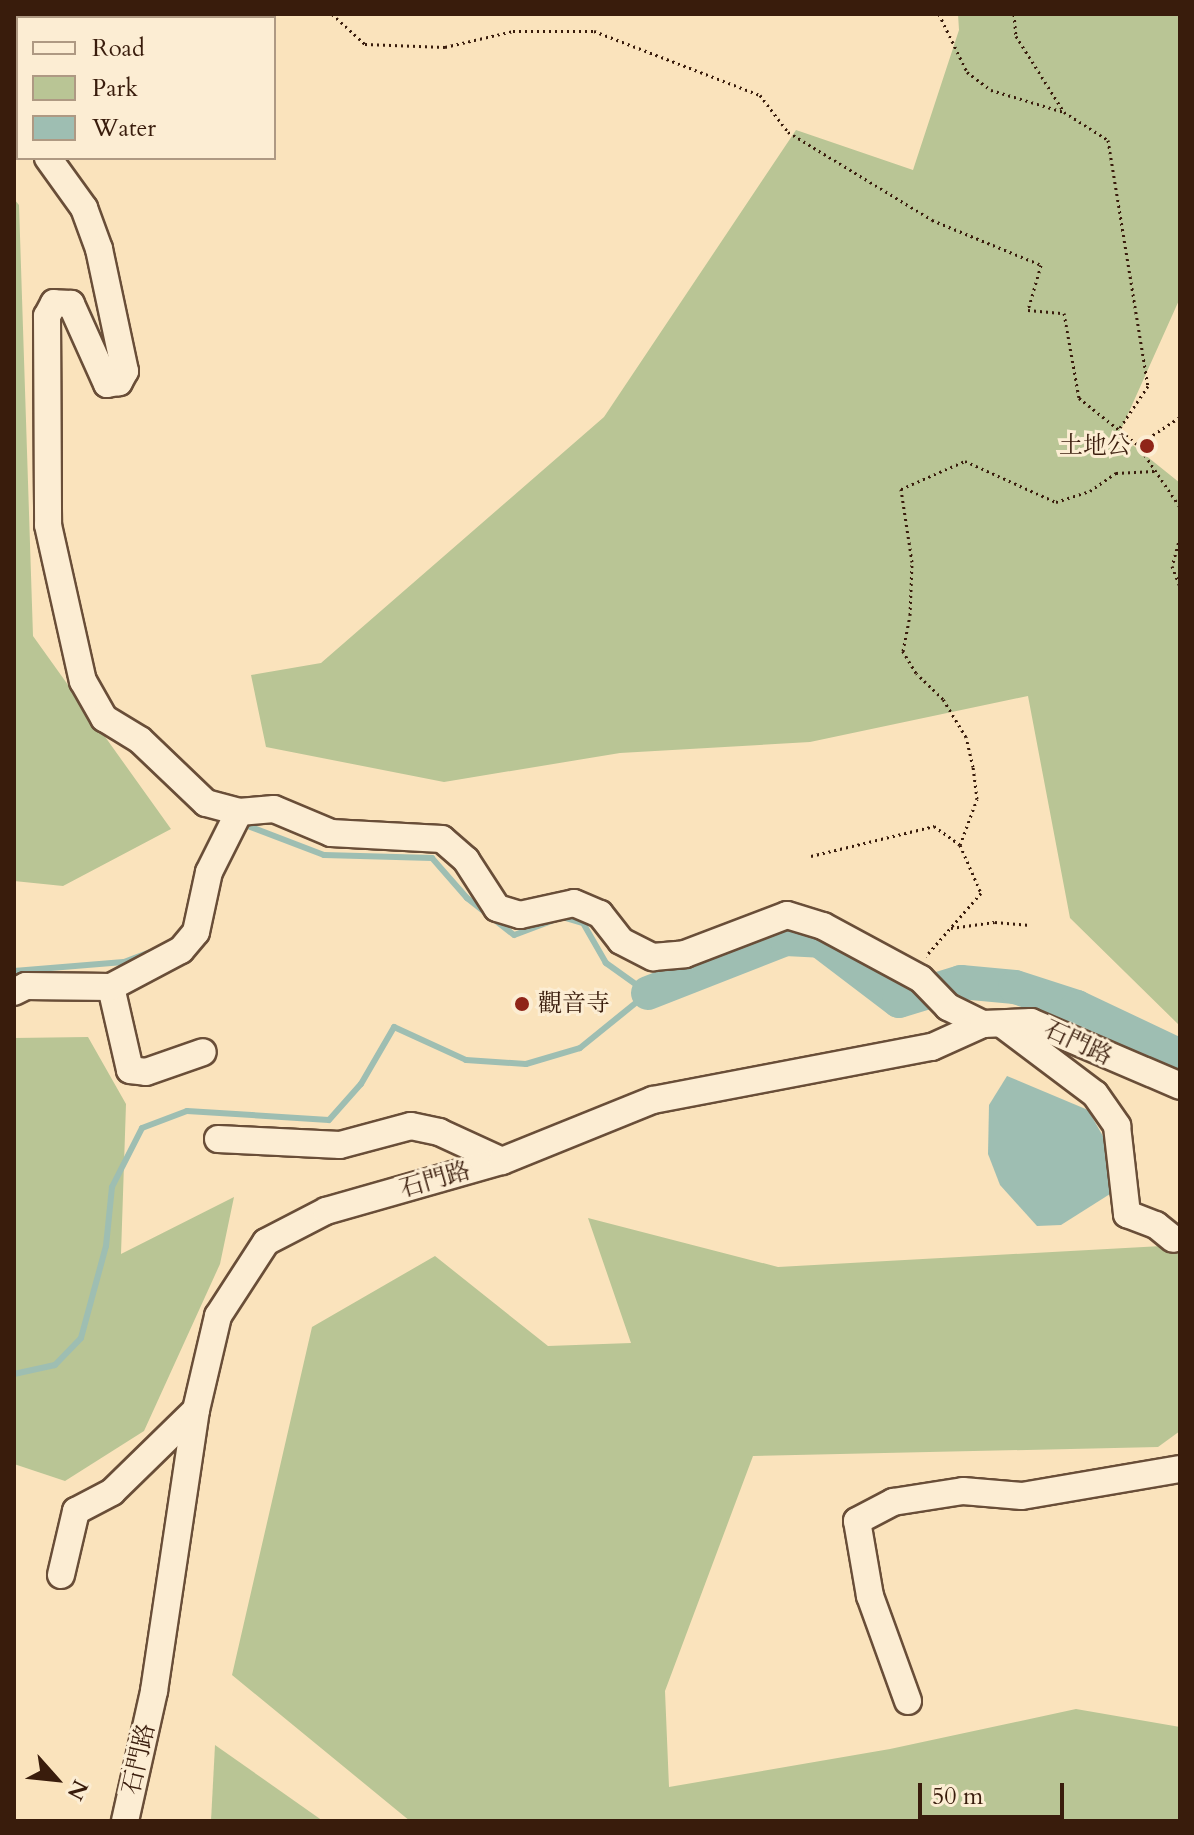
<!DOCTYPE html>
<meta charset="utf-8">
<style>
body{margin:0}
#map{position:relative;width:1194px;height:1835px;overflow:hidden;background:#fae3bc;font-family:Cardo,"Noto Serif TC",serif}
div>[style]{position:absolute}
.green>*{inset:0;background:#b9c595}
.water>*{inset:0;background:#9ebeb2}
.stream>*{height:6px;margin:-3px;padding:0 3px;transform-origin:3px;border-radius:3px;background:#9ebeb2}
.river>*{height:34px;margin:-17px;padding:0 17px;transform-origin:17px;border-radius:17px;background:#9ebeb2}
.path>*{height:3px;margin-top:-1.5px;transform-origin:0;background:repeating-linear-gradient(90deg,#391c0c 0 2px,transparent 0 6px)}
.roads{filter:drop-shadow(2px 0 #694e38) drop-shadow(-2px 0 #694e38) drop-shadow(0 2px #694e38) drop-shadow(0 -2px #694e38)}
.minor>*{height:26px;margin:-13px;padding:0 13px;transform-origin:13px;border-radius:13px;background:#fcedd3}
.dots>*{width:22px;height:22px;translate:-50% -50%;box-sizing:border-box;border:4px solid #fcedd3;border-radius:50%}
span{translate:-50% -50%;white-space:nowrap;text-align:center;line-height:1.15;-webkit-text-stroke:6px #fcedd3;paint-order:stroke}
.poi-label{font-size:24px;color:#391c0c}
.right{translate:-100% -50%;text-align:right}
.left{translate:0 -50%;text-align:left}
.street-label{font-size:24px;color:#391c0c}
.frame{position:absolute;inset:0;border:16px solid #391c0c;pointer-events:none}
.legend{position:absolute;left:16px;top:16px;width:260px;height:144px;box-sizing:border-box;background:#fcedd3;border:2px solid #ae9983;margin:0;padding:10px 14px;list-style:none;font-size:24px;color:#391c0c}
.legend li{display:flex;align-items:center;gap:16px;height:40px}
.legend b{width:40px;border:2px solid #ae9983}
.north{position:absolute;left:16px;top:1739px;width:80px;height:80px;-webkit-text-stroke:6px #fcedd3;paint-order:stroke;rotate:117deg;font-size:22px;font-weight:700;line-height:32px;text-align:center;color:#391c0c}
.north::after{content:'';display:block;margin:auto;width:28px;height:36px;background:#391c0c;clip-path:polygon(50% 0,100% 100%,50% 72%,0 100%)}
.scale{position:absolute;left:918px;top:1783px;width:146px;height:36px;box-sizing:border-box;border:4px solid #391c0c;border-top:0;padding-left:10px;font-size:24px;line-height:28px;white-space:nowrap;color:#391c0c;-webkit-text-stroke:6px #fcedd3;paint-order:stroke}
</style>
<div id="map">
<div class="green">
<div style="clip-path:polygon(958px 14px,1180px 14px,1180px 298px,1119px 434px,1180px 483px,1180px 1026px,1070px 918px,1028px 696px,810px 742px,620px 753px,444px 782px,266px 747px,251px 675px,321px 663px,604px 417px,796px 130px,913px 170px,959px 30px)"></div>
<div style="clip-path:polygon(14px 199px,19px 205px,33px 636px,171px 829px,63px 886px,14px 881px)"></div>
<div style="clip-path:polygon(88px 1037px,126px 1104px,121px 1254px,234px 1197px,220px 1264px,144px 1431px,65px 1481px,14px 1464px,14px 1038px)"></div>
<div style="clip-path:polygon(588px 1218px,778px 1267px,1180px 1245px,1180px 1431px,1158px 1447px,753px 1456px,665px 1691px,669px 1787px,890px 1749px,1076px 1709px,1180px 1727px,1180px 1821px,410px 1821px,232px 1675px,312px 1327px,435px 1256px,548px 1346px,631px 1343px)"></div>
<div style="clip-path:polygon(215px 1745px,323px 1821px,211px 1821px)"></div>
</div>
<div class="water">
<div style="clip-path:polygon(1007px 1076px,1088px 1110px,1107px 1143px,1110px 1194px,1061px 1225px,1037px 1226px,1000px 1185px,988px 1154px,989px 1105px)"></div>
</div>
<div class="stream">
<div style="left:14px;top:971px;width:110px;rotate:-4.7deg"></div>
<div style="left:124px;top:962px;width:26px;rotate:-21deg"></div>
<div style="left:14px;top:1374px;width:42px;rotate:-12.4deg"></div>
<div style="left:55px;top:1365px;width:37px;rotate:-46deg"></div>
<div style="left:81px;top:1338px;width:95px;rotate:-74.8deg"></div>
<div style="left:106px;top:1246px;width:59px;rotate:-84.2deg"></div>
<div style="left:112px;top:1187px;width:66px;rotate:-63deg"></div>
<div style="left:142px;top:1128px;width:48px;rotate:-20.7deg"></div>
<div style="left:187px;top:1111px;width:142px;rotate:3.6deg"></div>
<div style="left:329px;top:1120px;width:48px;rotate:-48.4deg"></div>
<div style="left:361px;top:1084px;width:66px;rotate:-59.9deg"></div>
<div style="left:394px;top:1027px;width:79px;rotate:24.6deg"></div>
<div style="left:466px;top:1060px;width:60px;rotate:3.8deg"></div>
<div style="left:526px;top:1064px;width:56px;rotate:-16.5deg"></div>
<div style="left:580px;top:1048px;width:87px;rotate:-39deg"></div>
<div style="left:648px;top:993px;width:52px;rotate:-144.5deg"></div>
<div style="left:606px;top:963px;width:46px;rotate:-119.9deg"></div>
<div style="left:583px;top:923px;width:22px;rotate:-164deg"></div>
<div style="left:562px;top:917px;width:51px;rotate:159.4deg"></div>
<div style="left:514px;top:935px;width:60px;rotate:-141.8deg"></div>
<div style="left:467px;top:898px;width:53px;rotate:-131.2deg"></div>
<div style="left:432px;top:858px;width:108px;rotate:-178.4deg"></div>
<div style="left:324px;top:855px;width:81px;rotate:-159.1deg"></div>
</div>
<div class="river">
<div style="left:648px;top:993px;width:148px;rotate:-21.4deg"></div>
<div style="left:786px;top:939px;width:34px;rotate:3deg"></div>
<div style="left:820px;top:941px;width:99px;rotate:37.2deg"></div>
<div style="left:899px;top:1001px;width:65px;rotate:-17deg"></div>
<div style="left:961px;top:982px;width:54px;rotate:5.3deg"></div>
<div style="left:1015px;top:987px;width:65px;rotate:17.9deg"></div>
<div style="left:1077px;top:1007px;width:114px;rotate:25.4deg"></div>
</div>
<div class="path">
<div style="left:332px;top:14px;width:45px;rotate:42.3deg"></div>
<div style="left:365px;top:44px;width:80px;rotate:2.1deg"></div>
<div style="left:445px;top:47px;width:70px;rotate:-13.2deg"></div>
<div style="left:513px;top:31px;width:81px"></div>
<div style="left:594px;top:31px;width:178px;rotate:21.1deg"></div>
<div style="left:760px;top:95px;width:46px;rotate:52.9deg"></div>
<div style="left:788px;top:132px;width:169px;rotate:31.4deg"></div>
<div style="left:932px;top:220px;width:118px;rotate:22.4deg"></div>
<div style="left:1041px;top:265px;width:47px;rotate:106.1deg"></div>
<div style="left:1028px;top:310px;width:36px;rotate:5deg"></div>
<div style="left:1064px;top:313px;width:86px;rotate:80deg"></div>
<div style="left:1079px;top:398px;width:75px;rotate:38.5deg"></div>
<div style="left:1138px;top:445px;width:75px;rotate:55.9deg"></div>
<div style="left:939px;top:14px;width:64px;rotate:64.2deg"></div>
<div style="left:967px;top:72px;width:30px;rotate:37deg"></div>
<div style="left:991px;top:90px;width:76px;rotate:16.8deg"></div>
<div style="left:1064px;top:112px;width:52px;rotate:32.5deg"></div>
<div style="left:1108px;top:140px;width:249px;rotate:80.8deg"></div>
<div style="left:1148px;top:386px;width:52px;rotate:124deg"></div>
<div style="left:1014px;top:14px;width:22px;rotate:85deg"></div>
<div style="left:1016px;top:36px;width:90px;rotate:57.7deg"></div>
<div style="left:1138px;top:445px;width:50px;rotate:-33.7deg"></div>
<div style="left:1180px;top:537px;width:30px;rotate:105deg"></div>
<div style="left:1172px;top:566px;width:22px;rotate:69deg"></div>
<div style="left:960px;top:845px;width:49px;rotate:-69.7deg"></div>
<div style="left:977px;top:799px;width:32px;rotate:-97deg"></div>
<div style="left:973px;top:767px;width:31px;rotate:-103deg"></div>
<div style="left:966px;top:737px;width:44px;rotate:-121.2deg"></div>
<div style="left:943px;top:699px;width:37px;rotate:-136deg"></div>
<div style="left:916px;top:673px;width:26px;rotate:-121deg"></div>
<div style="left:903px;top:651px;width:37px;rotate:-79deg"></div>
<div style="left:910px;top:615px;width:53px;rotate:-87.8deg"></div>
<div style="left:912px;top:562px;width:74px;rotate:-98.6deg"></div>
<div style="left:901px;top:489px;width:70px;rotate:-23.6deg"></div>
<div style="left:965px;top:461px;width:100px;rotate:24.3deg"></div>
<div style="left:1056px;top:502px;width:36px;rotate:-18deg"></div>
<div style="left:1090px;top:491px;width:32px;rotate:-35deg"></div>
<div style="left:1116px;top:473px;width:38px;rotate:-3deg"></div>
<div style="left:811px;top:856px;width:127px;rotate:-13.7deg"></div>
<div style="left:934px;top:826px;width:32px;rotate:36deg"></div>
<div style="left:960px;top:845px;width:52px;rotate:66.4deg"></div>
<div style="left:981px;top:893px;width:84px;rotate:131.1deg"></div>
<div style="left:951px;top:928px;width:44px;rotate:-7.8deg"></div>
<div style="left:995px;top:922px;width:35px;rotate:5deg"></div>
</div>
<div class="roads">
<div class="minor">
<div style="left:14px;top:110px;width:6px;rotate:51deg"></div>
<div style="left:48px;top:158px;width:62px;rotate:54.2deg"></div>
<div style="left:84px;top:208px;width:44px;rotate:69.9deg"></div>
<div style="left:99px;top:249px;width:125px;rotate:78deg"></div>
<div style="left:125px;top:371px;width:13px;rotate:119deg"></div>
<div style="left:119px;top:382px;width:12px;rotate:171deg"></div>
<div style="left:107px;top:384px;width:88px;rotate:-114.2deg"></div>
<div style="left:71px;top:304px;width:17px;rotate:-177deg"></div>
<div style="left:54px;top:303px;width:15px;rotate:118deg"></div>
<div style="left:47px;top:316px;width:209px;rotate:89.7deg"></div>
<div style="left:48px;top:525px;width:160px;rotate:77.4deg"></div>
<div style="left:83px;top:681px;width:43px;rotate:60.4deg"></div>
<div style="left:104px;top:718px;width:42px;rotate:31.4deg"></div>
<div style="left:140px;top:740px;width:91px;rotate:43.7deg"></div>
<div style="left:206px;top:803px;width:34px;rotate:15deg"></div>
<div style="left:111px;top:987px;width:85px;rotate:77.1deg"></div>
<div style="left:130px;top:1070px;width:16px;rotate:7deg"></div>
<div style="left:146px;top:1072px;width:60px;rotate:-19.3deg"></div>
<div style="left:14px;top:992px;width:13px;rotate:-27deg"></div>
<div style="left:26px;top:986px;width:85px;rotate:0.7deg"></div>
<div style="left:111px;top:987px;width:79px;rotate:-27.9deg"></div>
<div style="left:181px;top:950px;width:23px;rotate:-50deg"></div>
<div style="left:196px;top:932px;width:61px;rotate:-77.8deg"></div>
<div style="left:209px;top:872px;width:67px;rotate:-63.4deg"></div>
<div style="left:239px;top:812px;width:35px;rotate:-5deg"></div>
<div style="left:274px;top:809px;width:62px;rotate:22.8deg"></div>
<div style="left:331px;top:833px;width:111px;rotate:3.1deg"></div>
<div style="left:442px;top:839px;width:32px;rotate:41deg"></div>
<div style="left:466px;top:860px;width:57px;rotate:57.1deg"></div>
<div style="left:497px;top:908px;width:24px;rotate:17deg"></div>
<div style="left:520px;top:915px;width:55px;rotate:-12.5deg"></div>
<div style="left:574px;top:903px;width:28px;rotate:23deg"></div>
<div style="left:600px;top:914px;width:34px;rotate:52deg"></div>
<div style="left:621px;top:941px;width:36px;rotate:27deg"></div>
<div style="left:653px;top:957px;width:32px;rotate:-5deg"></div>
<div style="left:685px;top:954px;width:109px;rotate:-20.9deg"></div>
<div style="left:787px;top:915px;width:38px;rotate:17deg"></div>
<div style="left:823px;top:926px;width:111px;rotate:28.4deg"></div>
<div style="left:921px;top:979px;width:39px;rotate:46deg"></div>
<div style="left:948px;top:1007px;width:39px;rotate:26deg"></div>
<div style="left:1002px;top:1024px;width:116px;rotate:37deg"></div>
<div style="left:1095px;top:1094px;width:39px;rotate:55deg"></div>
<div style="left:1117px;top:1126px;width:89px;rotate:83.5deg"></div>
<div style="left:1127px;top:1214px;width:31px;rotate:21deg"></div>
<div style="left:1156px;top:1225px;width:22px;rotate:39deg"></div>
<div style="left:218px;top:1139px;width:122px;rotate:2.8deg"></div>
<div style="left:340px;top:1145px;width:73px;rotate:-15deg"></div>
<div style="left:411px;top:1126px;width:29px;rotate:12deg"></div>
<div style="left:439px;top:1132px;width:69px;rotate:24.7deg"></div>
<div style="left:61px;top:1575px;width:66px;rotate:-76.8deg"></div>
<div style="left:76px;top:1511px;width:41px;rotate:-27.8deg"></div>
<div style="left:112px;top:1492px;width:117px;rotate:-44.3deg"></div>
<div style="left:908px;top:1701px;width:112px;rotate:-109.9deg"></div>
<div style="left:870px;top:1596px;width:76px;rotate:-99.8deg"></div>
<div style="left:857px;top:1521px;width:41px;rotate:-27.8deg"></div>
<div style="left:893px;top:1502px;width:71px;rotate:-8.9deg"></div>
<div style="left:963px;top:1491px;width:59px;rotate:4.8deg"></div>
<div style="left:1022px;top:1496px;width:160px;rotate:-9.7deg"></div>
<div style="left:125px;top:1821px;width:133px;rotate:-77.4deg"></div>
<div style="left:154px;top:1691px;width:284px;rotate:-81.5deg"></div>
<div style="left:196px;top:1410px;width:97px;rotate:-76.8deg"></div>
<div style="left:218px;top:1316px;width:88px;rotate:-57deg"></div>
<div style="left:266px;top:1242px;width:68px;rotate:-27.3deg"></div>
<div style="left:326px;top:1211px;width:183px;rotate:-15.9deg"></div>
<div style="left:502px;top:1161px;width:163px;rotate:-22deg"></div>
<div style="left:653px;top:1100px;width:284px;rotate:-10.8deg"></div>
<div style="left:932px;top:1047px;width:56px;rotate:-24.3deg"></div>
<div style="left:983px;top:1024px;width:48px;rotate:-2.4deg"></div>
<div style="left:1031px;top:1022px;width:162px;rotate:23.2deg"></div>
</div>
</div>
<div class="dots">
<div style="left:1147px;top:446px;background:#8f2418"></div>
<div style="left:522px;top:1004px;background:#8f2418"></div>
</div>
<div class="poi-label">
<span class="right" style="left:1131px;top:446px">土地公</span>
<span class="left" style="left:538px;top:1004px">觀音寺</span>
</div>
<div class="street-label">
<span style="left:1078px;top:1043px;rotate:25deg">石門路</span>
<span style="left:435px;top:1180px;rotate:-16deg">石門路</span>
<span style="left:139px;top:1759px;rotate:-77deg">石門路</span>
</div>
<div class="frame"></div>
<ul class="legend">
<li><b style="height:10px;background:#fcedd3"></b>Road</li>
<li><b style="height:22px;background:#b9c595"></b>Park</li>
<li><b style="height:22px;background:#9ebeb2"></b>Water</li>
</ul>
<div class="north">N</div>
<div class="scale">50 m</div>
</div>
